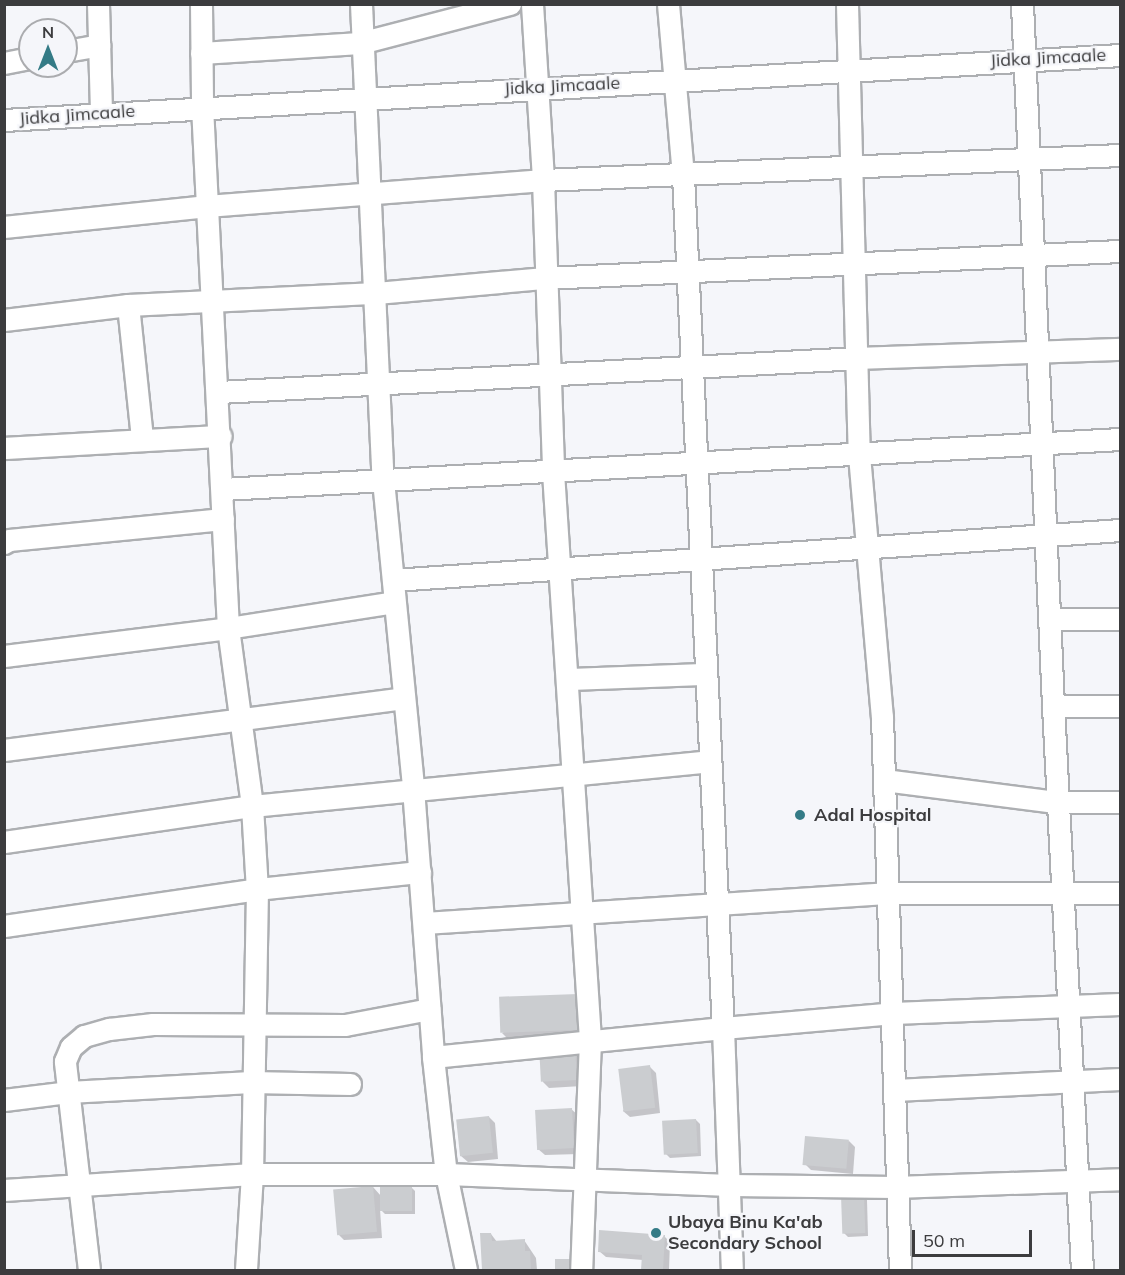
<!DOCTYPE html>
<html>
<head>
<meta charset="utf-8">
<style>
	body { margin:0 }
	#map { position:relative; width:1125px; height:1275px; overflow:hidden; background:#f5f6fa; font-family:Mulish,sans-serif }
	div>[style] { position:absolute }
	.shadow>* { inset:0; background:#0003 }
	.building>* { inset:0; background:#cbcdd0; transform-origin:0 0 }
	.roads { filter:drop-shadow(2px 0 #adafb2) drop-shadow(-2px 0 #adafb2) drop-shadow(0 2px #adafb2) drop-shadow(0 -2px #adafb2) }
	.minor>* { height:21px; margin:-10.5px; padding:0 10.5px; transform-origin:10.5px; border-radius:10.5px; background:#fff }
	.dots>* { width:16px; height:16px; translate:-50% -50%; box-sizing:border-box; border:3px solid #f5f6fa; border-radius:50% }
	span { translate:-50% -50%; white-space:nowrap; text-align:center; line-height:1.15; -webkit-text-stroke:4.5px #f5f6fa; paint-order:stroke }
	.street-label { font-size:18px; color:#3c3c3e }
	.poi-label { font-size:18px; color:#3c3c3e; font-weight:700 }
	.left { translate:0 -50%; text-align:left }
	.frame { position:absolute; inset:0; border:6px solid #3c3c3e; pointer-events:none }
	.north { position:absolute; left:18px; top:18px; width:60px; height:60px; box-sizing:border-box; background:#f5f6fa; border:2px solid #abacaf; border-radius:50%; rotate:0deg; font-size:16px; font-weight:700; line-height:24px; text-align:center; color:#3c3c3e }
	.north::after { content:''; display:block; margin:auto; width:21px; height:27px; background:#347b86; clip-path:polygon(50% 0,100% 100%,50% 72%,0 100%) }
	.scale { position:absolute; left:912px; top:1230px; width:120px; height:27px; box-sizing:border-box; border:3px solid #3c3c3e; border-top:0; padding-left:8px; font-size:18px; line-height:21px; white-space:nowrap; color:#3c3c3e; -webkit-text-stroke:4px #f5f6fa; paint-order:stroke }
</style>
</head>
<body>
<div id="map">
	<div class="shadow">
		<div style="clip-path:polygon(577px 996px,585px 1035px,509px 1040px,502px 1033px)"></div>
		<div style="clip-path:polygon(541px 1048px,580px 1052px,582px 1086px,549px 1088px,543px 1082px)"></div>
		<div style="clip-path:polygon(650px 1067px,656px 1073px,660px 1113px,630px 1117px,623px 1111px)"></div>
		<div style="clip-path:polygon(571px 1109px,578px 1115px,579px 1154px,545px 1155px,538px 1149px)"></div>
		<div style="clip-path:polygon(489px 1117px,495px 1123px,498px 1159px,468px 1162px,461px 1156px)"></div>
		<div style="clip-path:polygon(696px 1120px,700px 1124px,701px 1156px,670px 1158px,666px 1154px)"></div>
		<div style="clip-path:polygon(849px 1141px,855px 1147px,853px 1174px,811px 1170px,805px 1164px)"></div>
		<div style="clip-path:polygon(373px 1187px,381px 1196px,411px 1187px,415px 1191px,415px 1214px,385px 1214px,380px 1209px,382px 1238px,344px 1240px,338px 1234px)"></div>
		<div style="clip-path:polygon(863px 1196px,867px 1200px,868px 1236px,848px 1237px,844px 1233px)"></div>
		<div style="clip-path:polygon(491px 1234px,497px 1242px,524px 1240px,536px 1258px,537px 1270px,483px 1270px,481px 1235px)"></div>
		<div style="clip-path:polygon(664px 1236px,670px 1242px,669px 1270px,642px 1270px,643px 1260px,606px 1257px,599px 1251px)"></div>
	</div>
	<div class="building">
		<div style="left:578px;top:994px;width:36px;height:79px;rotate:88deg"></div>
		<div style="left:575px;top:1044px;width:36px;height:36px;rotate:87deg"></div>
		<div style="left:650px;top:1065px;width:43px;height:32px;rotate:83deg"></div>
		<div style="left:572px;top:1108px;width:40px;height:37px;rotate:87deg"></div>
		<div style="left:489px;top:1116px;width:37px;height:33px;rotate:84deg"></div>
		<div style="left:696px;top:1119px;width:34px;height:34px;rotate:87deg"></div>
		<div style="left:805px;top:1136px;width:44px;height:29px;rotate:5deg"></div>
		<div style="left:373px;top:1186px;width:46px;height:40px;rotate:85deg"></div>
		<div style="left:380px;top:1186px;width:32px;height:25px"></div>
		<div style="left:864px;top:1195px;width:38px;height:23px;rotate:88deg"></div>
		<div style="clip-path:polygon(599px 1230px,665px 1235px,663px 1270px,641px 1270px,642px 1255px,598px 1252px)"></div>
		<div style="clip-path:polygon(480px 1233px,491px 1233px,492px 1241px,525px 1239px,525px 1251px,530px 1251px,531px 1270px,482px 1270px)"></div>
		<div style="left:573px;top:1259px;width:11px;height:18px;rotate:90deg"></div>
	</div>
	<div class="roads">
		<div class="minor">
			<div style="left:98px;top:4px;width:110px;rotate:88.4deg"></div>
			<div style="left:201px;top:4px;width:102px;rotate:89.4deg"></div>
			<div style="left:202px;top:106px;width:523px;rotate:87.15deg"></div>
			<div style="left:228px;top:628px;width:180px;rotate:82.3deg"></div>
			<div style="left:252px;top:806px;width:83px;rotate:86.6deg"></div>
			<div style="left:257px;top:889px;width:285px;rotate:91deg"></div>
			<div style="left:252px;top:1174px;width:96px;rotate:93.6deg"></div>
			<div style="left:361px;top:4px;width:477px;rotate:87.4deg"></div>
			<div style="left:383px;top:480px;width:309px;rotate:84.4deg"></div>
			<div style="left:413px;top:788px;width:270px;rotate:85.7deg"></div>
			<div style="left:433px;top:1057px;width:118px;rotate:83.7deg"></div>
			<div style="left:446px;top:1174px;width:98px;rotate:78.2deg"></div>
			<div style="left:532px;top:4px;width:176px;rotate:86.4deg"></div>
			<div style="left:543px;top:180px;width:292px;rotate:88deg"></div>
			<div style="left:553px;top:472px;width:569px;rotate:86.27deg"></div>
			<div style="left:590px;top:1040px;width:230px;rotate:92.2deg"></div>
			<div style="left:668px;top:4px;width:172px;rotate:85deg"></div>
			<div style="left:683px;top:175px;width:854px;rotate:87.32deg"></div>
			<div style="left:723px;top:1028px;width:171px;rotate:-5deg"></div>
			<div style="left:893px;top:1013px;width:227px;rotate:-2.3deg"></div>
			<div style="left:847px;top:4px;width:451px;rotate:88.5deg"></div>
			<div style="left:859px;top:455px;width:263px;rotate:85deg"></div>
			<div style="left:882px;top:717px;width:553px;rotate:88.14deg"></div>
			<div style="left:1022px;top:4px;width:703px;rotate:87.47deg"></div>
			<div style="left:1053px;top:706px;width:67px"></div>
			<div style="left:66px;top:51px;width:34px;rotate:-10deg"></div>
			<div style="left:201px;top:53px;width:159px;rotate:-3.6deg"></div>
			<div style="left:360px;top:43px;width:155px;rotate:-14.6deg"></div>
			<div style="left:4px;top:63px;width:26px;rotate:-11deg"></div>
			<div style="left:4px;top:120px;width:1118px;rotate:-3.33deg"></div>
			<div style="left:4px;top:227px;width:204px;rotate:-5.9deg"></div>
			<div style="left:207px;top:206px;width:337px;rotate:-4.4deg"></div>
			<div style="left:543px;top:180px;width:578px;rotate:-2.48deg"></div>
			<div style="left:128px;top:305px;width:135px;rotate:84deg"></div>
			<div style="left:4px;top:320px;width:125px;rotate:-6.9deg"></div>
			<div style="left:128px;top:305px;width:248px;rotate:-2.8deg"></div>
			<div style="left:376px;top:293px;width:170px;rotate:-5.1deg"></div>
			<div style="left:545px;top:278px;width:576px;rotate:-2.69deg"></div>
			<div style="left:219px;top:392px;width:641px;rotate:-3.04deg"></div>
			<div style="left:859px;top:358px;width:261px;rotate:-2deg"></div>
			<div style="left:4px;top:448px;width:217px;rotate:-3.2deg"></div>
			<div style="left:223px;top:489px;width:898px;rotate:-3.19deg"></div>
			<div style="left:4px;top:543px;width:6px;rotate:-31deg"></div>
			<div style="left:9px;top:540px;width:215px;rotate:-5.6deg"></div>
			<div style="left:393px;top:580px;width:729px;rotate:-3.93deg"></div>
			<div style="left:1051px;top:619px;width:69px"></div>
			<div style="left:4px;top:656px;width:226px;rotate:-7.1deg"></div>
			<div style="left:228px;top:628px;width:168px;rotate:-8.9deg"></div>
			<div style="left:567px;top:679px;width:138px;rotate:-2.1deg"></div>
			<div style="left:1053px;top:706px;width:565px;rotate:87.06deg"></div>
			<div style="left:4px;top:750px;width:403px;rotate:-7.4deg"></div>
			<div style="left:884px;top:780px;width:173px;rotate:7.3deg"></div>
			<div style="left:1056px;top:802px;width:64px"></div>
			<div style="left:4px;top:842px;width:251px;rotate:-8.3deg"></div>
			<div style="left:252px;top:806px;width:459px;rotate:-5.6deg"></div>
			<div style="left:424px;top:923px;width:467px;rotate:-3.7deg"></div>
			<div style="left:890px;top:893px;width:230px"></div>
			<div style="left:4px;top:926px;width:256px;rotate:-8.3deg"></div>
			<div style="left:257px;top:889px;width:164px;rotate:-6deg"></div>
			<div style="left:433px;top:1057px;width:291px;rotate:-5.7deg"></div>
			<div style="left:723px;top:1028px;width:242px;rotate:87.9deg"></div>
			<div style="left:895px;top:1090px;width:225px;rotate:-2.8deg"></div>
			<div style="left:4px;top:1100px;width:64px;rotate:-7.1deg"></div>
			<div style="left:68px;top:1092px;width:183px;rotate:-3.1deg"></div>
			<div style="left:251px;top:1082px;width:99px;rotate:1.2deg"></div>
			<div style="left:4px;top:1190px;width:249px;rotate:-3.7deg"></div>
			<div style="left:252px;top:1174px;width:194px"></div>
			<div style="left:446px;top:1174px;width:284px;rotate:2.2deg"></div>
			<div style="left:730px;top:1185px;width:165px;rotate:0.7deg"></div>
			<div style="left:895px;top:1187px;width:225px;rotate:-2deg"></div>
			<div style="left:89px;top:1270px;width:210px;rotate:-96.6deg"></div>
			<div style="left:65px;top:1061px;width:15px;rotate:-67deg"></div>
			<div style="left:71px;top:1047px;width:17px;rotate:-40deg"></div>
			<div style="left:84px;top:1036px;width:26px;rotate:-16deg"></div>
			<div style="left:109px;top:1029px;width:44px;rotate:-6.5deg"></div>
			<div style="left:153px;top:1024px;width:192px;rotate:0.3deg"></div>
			<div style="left:345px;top:1025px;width:86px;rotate:-10.7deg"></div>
		</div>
	</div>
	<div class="dots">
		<div style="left:800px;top:815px;background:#347b86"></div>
		<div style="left:656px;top:1233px;background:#347b86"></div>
	</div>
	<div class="street-label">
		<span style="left:1048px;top:58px;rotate:-3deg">Jidka Jimcaale</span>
		<span style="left:562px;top:86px;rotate:-3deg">Jidka Jimcaale</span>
		<span style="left:77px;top:115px;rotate:-4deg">Jidka Jimcaale</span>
	</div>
	<div class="poi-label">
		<span class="left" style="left:814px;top:815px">Adal Hospital</span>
		<span class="left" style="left:668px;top:1233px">Ubaya Binu Ka'ab<br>Secondary School</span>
	</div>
	<div class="frame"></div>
	<div class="north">N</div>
	<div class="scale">50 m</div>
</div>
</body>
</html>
